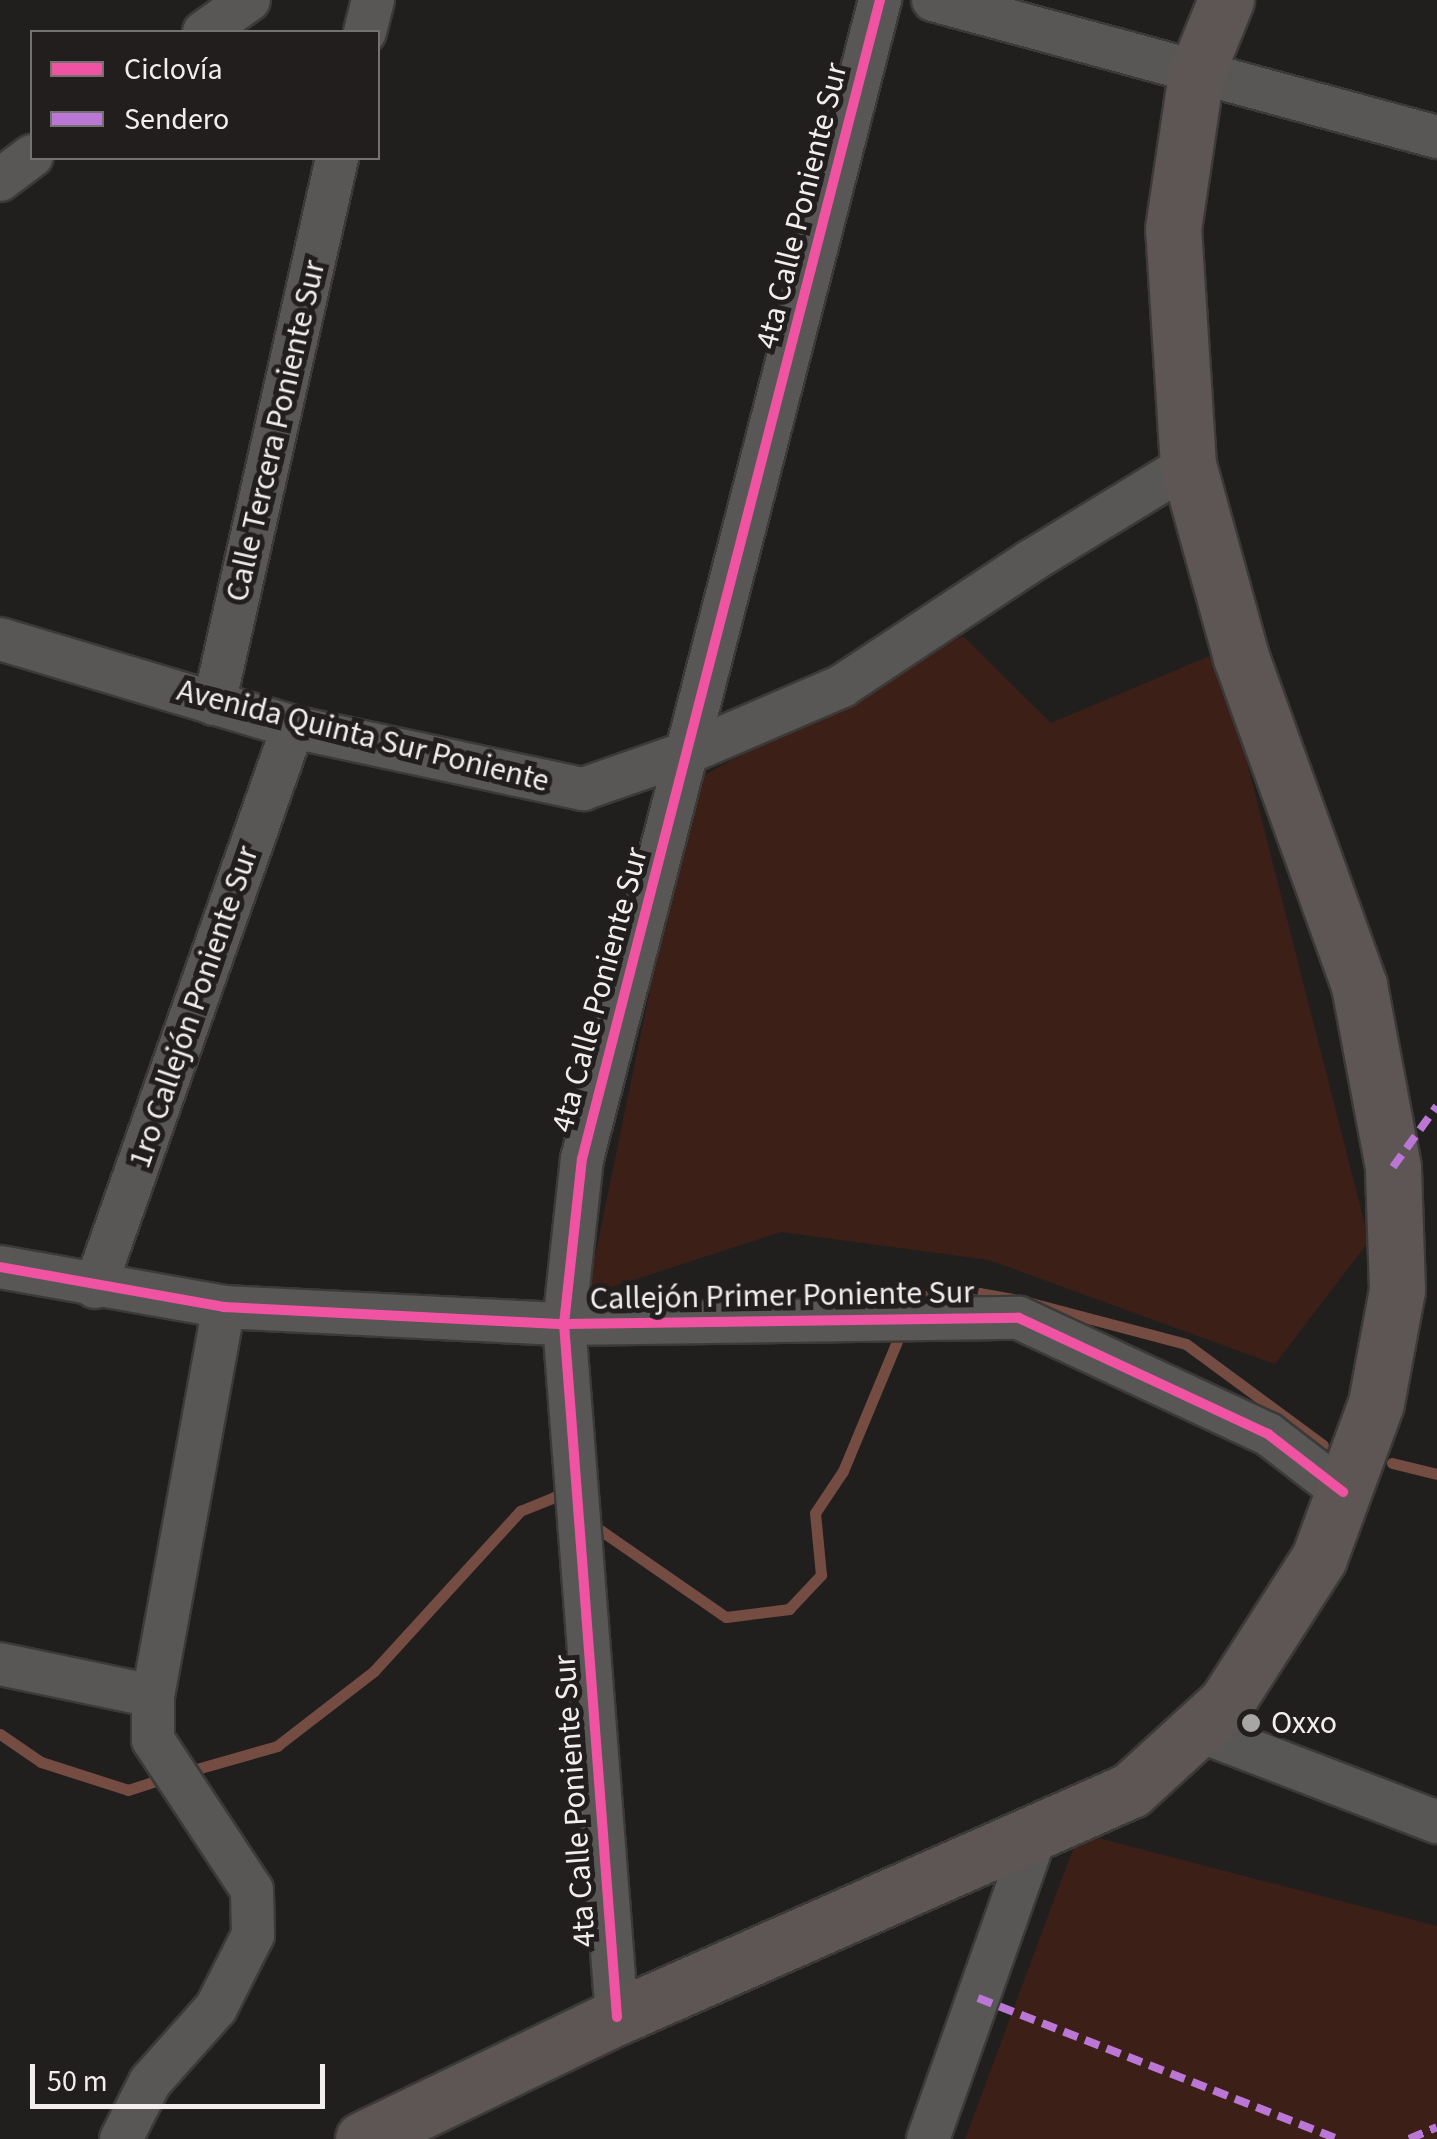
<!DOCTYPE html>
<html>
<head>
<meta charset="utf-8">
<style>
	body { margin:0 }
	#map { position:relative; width:1437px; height:2139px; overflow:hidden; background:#211f1e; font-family:"Source Sans 3",sans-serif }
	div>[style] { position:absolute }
	.green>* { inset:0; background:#3c1f17 }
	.stream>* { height:11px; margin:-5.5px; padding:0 5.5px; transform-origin:5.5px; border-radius:5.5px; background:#754c42 }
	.roads { filter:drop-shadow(2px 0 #3c3a39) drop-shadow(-2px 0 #3c3a39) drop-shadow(0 2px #3c3a39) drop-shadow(0 -2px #3c3a39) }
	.minor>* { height:42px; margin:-21px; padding:0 21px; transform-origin:21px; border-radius:21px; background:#595756 }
	.primary>* { height:55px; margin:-27.5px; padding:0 27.5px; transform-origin:27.5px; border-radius:27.5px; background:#5d5655 }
	.quiet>* { height:8px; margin-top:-4px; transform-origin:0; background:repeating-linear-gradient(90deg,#ba77d6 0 15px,transparent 0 23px) }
	.cycleway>* { height:10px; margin:-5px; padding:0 5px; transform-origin:5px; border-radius:5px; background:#f153a3 }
	.dots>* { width:28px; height:28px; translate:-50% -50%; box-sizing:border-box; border:5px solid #221e1d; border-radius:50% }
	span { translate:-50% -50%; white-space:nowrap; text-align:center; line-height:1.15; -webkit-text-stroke:10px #221e1d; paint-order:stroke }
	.street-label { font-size:32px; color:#f1eeed }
	.poi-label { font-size:32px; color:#f1eeed }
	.left { translate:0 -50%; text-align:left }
	.legend { position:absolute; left:30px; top:30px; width:350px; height:130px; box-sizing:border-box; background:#221e1d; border:2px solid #757170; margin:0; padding:12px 18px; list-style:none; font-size:30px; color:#f1eeed }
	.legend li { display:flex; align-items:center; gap:20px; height:50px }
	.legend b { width:50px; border:2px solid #757170 }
	.scale { position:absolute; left:30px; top:2064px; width:295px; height:45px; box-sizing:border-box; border:5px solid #f1eeed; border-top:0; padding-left:12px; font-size:30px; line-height:35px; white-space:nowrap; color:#f1eeed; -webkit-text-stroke:8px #221e1d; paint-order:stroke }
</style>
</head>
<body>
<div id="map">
	<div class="green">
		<div style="clip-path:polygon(963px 636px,1051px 723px,1219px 652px,1369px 1241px,1275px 1364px,989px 1260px,781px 1232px,587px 1295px,693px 781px)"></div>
		<div style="clip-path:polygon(1079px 1833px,1437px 1926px,1437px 2139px,965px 2139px)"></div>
	</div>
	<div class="stream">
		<div style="left:1031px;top:1303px;width:160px;rotate:14.8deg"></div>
		<div style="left:1186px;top:1344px;width:170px;rotate:36.4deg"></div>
		<div style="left:913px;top:1308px;width:13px;rotate:-61deg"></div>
		<div style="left:919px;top:1297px;width:20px;rotate:-9deg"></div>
		<div style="left:939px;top:1294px;width:40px;rotate:-1.4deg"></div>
		<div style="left:979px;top:1293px;width:34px;rotate:10deg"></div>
		<div style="left:1392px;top:1463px;width:46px;rotate:13.7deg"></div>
		<div style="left:590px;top:1523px;width:165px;rotate:34.7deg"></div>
		<div style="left:726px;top:1617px;width:64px;rotate:-7.2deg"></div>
		<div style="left:789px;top:1609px;width:47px;rotate:-46.7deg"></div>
		<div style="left:821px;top:1575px;width:62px;rotate:-95.5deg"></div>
		<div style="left:815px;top:1513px;width:50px;rotate:-56.3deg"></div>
		<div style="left:843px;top:1471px;width:154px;rotate:-67.4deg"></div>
		<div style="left:0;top:1734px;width:50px;rotate:34.3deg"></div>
		<div style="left:41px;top:1762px;width:91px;rotate:17.8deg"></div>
		<div style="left:128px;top:1790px;width:42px;rotate:-18deg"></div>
		<div style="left:186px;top:1772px;width:95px;rotate:-15.9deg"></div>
		<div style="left:277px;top:1746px;width:123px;rotate:-37.7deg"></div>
		<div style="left:374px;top:1671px;width:217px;rotate:-47.6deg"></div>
		<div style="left:520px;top:1511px;width:37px;rotate:-22deg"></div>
		<div style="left:554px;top:1497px;width:16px;rotate:35deg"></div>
	</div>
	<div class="roads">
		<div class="minor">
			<div style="left:933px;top:0;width:522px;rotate:15.21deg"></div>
			<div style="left:204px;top:32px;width:55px;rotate:-35.4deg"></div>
			<div style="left:365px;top:32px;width:33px;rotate:-76deg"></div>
			<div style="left:0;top:180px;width:40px;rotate:-37deg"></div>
			<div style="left:0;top:639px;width:306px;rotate:16.7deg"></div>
			<div style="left:293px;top:727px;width:297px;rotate:12.1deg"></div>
			<div style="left:583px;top:789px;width:112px;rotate:-19.2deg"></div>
			<div style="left:689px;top:752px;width:167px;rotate:-23.3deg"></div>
			<div style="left:842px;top:686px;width:227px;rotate:-33.5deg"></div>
			<div style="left:1031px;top:561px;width:184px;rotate:-31.4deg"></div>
			<div style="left:214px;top:704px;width:560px;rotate:-77.3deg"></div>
			<div style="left:0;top:1267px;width:228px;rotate:10.1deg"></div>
			<div style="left:224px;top:1307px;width:340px;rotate:2.9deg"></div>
			<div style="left:564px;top:1324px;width:455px;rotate:-0.8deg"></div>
			<div style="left:1019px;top:1318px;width:275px;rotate:25deg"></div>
			<div style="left:1268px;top:1434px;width:95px;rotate:37.7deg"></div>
			<div style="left:95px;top:1287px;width:594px;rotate:-70.53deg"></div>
			<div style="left:0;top:1664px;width:156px;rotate:11.8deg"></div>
			<div style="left:1197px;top:1730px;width:257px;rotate:21deg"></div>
			<div style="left:617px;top:2017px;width:695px;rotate:-94.37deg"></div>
			<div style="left:564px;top:1324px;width:166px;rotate:-83.8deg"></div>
			<div style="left:582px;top:1159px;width:1197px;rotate:-75.58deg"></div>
			<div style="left:121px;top:2139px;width:64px;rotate:-63deg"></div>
			<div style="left:150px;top:2082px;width:99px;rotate:-48.3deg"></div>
			<div style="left:216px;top:2008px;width:82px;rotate:-63.1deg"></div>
			<div style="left:253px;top:1935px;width:45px;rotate:-91.3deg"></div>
			<div style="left:252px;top:1890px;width:180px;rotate:-123.4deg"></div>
			<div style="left:153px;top:1740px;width:44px;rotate:-90deg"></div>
			<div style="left:153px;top:1696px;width:395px;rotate:-79.7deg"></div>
			<div style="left:928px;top:2139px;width:327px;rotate:-70.5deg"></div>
		</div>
		<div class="primary">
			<div style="left:363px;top:2139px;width:282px;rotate:-25.7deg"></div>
			<div style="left:617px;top:2017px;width:562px;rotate:-23.83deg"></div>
			<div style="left:1131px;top:1790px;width:129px;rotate:-42.5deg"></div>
			<div style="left:1226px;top:1703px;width:172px;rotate:-57.3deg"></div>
			<div style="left:1319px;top:1558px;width:165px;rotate:-69.8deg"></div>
			<div style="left:1376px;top:1403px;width:115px;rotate:-79.5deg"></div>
			<div style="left:1397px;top:1290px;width:123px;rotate:-91.9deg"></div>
			<div style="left:1393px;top:1167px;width:185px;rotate:-100.6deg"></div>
			<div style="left:1359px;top:985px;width:349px;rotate:-109.8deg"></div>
			<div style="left:1241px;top:657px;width:199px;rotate:-105.4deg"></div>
			<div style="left:1188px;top:465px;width:236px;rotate:-93.6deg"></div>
			<div style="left:1173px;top:229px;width:157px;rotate:-81.6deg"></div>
			<div style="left:1196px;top:74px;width:80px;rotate:-67.9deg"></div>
		</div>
	</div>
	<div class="quiet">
		<div style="left:1393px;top:1167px;width:75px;rotate:-54.2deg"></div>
		<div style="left:978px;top:1998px;width:387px;rotate:21.4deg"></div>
		<div style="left:1409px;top:2139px;width:30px;rotate:-23deg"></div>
	</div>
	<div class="cycleway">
		<div style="left:0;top:1267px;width:228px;rotate:10.1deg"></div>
		<div style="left:224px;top:1307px;width:340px;rotate:2.9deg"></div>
		<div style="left:564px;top:1324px;width:455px;rotate:-0.8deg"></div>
		<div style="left:1019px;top:1318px;width:275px;rotate:25deg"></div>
		<div style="left:1268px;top:1434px;width:95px;rotate:37.7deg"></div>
		<div style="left:617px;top:2017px;width:695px;rotate:-94.37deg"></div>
		<div style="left:564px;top:1324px;width:166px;rotate:-83.8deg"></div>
		<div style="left:582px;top:1159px;width:1197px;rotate:-75.58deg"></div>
	</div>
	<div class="dots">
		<div style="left:1251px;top:1723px;background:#a8a6a5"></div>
	</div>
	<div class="street-label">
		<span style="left:802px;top:206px;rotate:-76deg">4ta Calle Poniente Sur</span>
		<span style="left:276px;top:431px;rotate:-77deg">Calle Tercera Poniente Sur</span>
		<span style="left:363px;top:736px;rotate:14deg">Avenida Quinta Sur Poniente</span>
		<span style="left:600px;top:990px;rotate:-75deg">4ta Calle Poniente Sur</span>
		<span style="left:194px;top:1007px;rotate:-71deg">1ro Callejón Poniente Sur</span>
		<span style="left:782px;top:1296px;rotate:-1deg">Callejón Primer Poniente Sur</span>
		<span style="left:575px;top:1801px;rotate:-94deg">4ta Calle Poniente Sur</span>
	</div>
	<div class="poi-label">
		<span class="left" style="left:1271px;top:1723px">Oxxo</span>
	</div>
	<ul class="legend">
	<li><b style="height:12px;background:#f153a3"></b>Ciclovía</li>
	<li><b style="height:12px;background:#ba77d6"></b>Sendero</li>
	</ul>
	<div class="scale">50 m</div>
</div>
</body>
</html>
